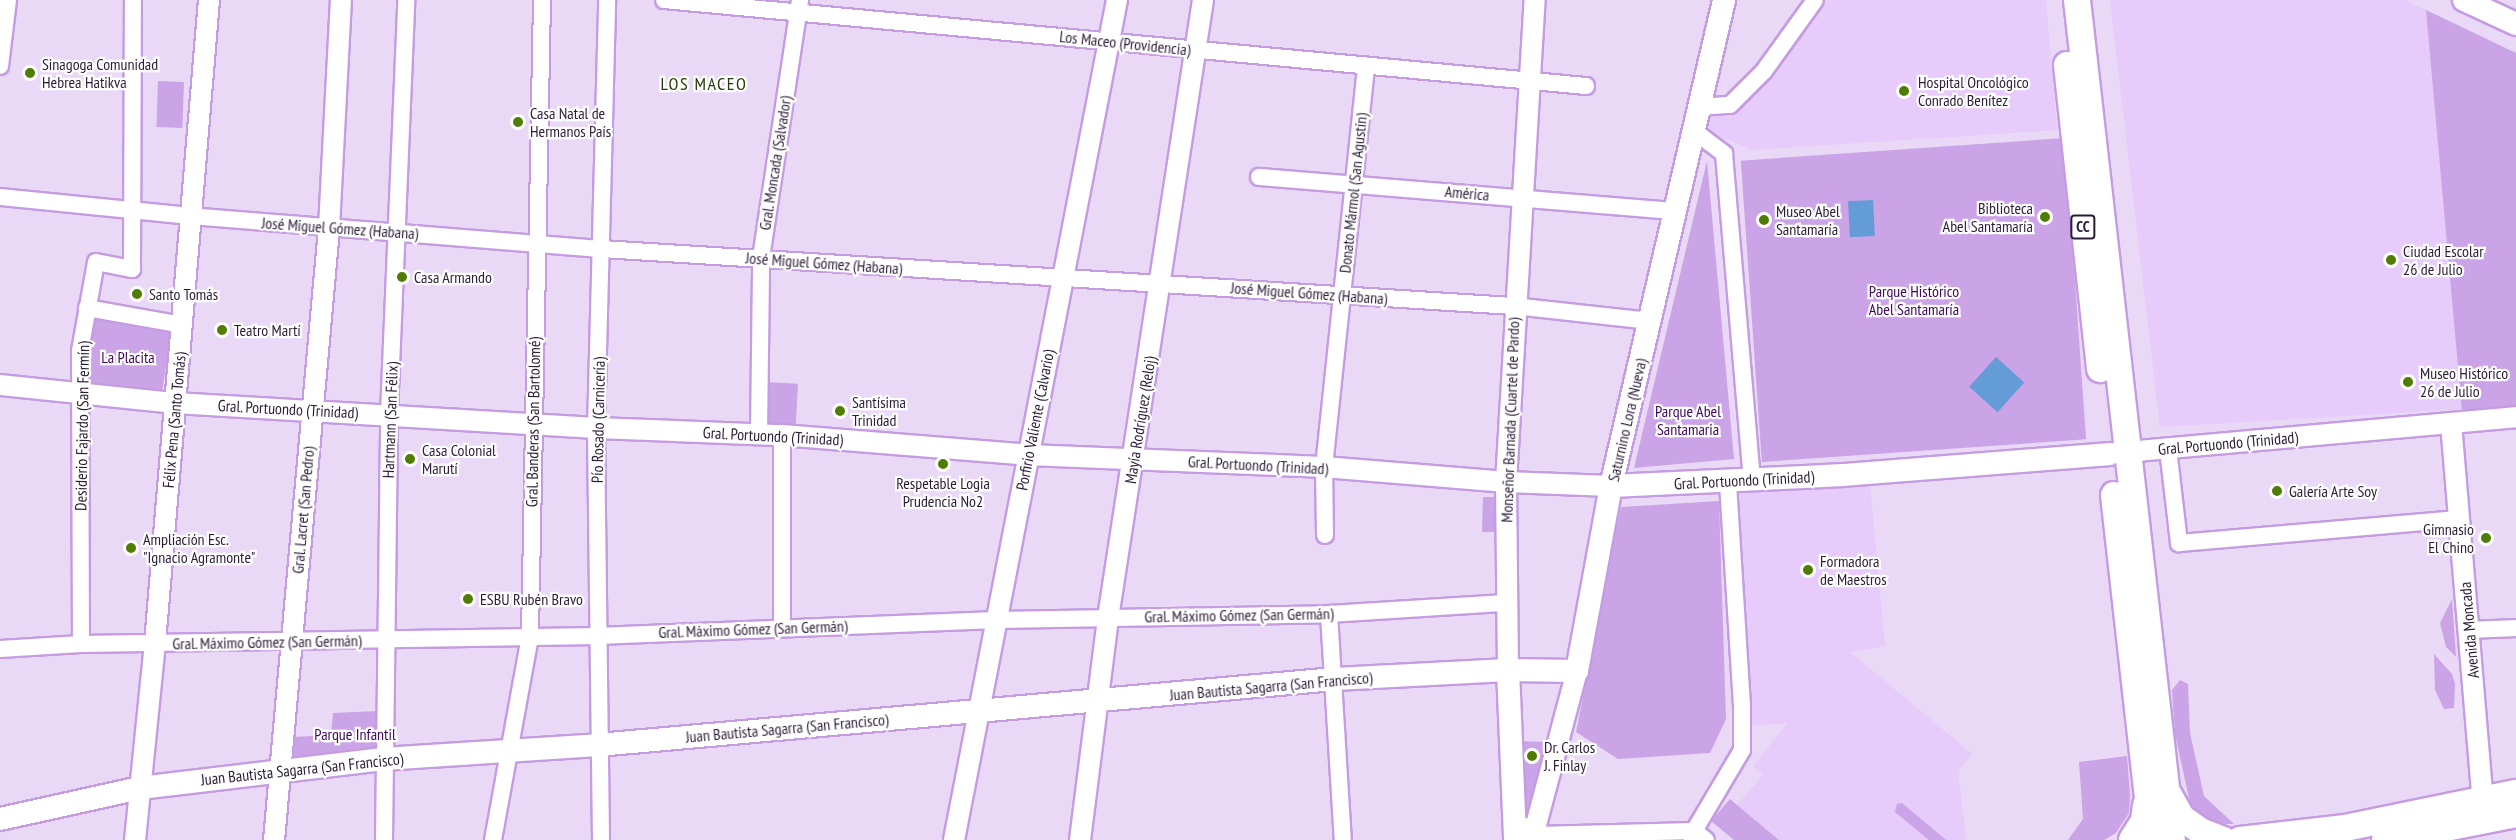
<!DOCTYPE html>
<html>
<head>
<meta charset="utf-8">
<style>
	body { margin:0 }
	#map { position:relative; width:2516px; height:840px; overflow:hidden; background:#e9d9f6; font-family:"PT Sans Narrow",sans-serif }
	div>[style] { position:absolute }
	.built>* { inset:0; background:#e6cbfb }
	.green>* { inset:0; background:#cba3e7; transform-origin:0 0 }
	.water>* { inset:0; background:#639cd7; transform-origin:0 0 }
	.roads { filter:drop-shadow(2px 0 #c59ce2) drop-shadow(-2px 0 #c59ce2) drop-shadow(0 2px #c59ce2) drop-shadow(0 -2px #c59ce2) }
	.minor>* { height:16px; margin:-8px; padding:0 8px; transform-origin:8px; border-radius:8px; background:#fff }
	.tertiary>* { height:20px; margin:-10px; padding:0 10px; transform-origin:10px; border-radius:10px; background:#fff }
	.secondary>* { height:22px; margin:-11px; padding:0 11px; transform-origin:11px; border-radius:11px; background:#fff }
	.primary>* { height:26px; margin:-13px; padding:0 13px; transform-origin:13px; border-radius:13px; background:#fff }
	.dots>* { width:16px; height:16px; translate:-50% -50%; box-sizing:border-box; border:3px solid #fff; border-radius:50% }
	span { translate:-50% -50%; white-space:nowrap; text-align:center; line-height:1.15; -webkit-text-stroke:4.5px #fff; paint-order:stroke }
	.shield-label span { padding:2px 4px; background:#fff; border:2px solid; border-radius:4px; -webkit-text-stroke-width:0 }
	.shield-label { font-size:15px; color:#2b1b36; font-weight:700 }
	.street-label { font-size:16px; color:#2b1b36 }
	.poi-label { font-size:16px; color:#2b1b36 }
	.left { translate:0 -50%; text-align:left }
	.right { translate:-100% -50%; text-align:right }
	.park-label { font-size:16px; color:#40065b }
	.neighbourhood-label { font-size:18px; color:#263c08; letter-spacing:1.5px }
</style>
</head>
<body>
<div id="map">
	<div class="built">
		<div style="clip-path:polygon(1822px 0,2046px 0,2057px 130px,1753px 150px,1721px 137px,1704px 126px,1707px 114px,1737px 111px,1774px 72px)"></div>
		<div style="clip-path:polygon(2110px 0,2405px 0,2516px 53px,2516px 406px,2160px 427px)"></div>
		<div style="clip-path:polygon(1870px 484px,1885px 646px,1850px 652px,1972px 754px,1958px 771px,1966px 840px,1779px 840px,1737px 805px,1763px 775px,1753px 766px,1788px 723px,1747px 726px,1733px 494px)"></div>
	</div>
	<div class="green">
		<div style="clip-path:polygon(2426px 10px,2516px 53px,2516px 406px,2462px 411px)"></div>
		<div style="left:158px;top:81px;width:26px;height:46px;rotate:2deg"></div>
		<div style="left:2065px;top:138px;width:302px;height:325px;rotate:86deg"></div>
		<div style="clip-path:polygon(1707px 161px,1734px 459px,1634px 468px)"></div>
		<div style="left:92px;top:316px;width:81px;height:72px;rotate:9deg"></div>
		<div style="left:765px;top:382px;width:33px;height:47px;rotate:3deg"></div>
		<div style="clip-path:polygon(1483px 497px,1494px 497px,1498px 501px,1498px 532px,1482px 532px)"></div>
		<div style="clip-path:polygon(1719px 501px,1726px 719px,1710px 753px,1618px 759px,1576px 732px,1621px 507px)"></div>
		<div style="clip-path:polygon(2452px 599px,2456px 657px,2446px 647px,2440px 623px)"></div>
		<div style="clip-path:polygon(2434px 654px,2452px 674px,2455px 684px,2454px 708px,2444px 709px,2435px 690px)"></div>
		<div style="clip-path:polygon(2180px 680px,2188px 684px,2190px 733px,2204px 796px,2234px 824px,2224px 824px,2204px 817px,2190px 803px,2175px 734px,2172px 690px)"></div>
		<div style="clip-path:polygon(378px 711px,377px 755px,292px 761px,293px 737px,331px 735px,333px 713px)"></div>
		<div style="clip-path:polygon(1515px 741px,1551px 742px,1533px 812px,1528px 814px,1522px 814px)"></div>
		<div style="clip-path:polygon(2127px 756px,2130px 796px,2129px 813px,2116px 833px,2104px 840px,2068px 840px,2083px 819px,2079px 762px)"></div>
		<div style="clip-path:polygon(1730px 799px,1737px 805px,1779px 840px,1734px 840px,1711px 821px)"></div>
		<div style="clip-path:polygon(1902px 803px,1946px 840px,1929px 840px,1895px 812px,1897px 804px)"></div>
	</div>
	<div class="water">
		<div style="left:1873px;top:200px;width:36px;height:25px;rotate:87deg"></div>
		<div style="left:1996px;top:357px;width:38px;height:40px;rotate:42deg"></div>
	</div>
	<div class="roads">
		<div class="minor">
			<div style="left:664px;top:0;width:926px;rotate:5.33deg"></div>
			<div style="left:0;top:66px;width:66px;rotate:-83.1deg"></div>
			<div style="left:1699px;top:107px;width:31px;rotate:-4deg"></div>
			<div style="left:1730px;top:105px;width:48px;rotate:-45deg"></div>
			<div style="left:1764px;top:71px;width:87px;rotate:-54.3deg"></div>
			<div style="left:1694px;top:131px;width:38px;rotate:37deg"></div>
			<div style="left:1724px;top:154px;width:328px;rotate:85.1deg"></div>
			<div style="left:1259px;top:177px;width:417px;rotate:4.7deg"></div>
			<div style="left:0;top:197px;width:191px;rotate:5.7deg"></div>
			<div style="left:190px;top:216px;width:413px;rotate:4.6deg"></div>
			<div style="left:602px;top:249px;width:914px;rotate:3.58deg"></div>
			<div style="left:1514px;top:306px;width:136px;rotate:6.3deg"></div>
			<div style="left:87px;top:308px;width:97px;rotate:10.1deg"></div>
			<div style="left:759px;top:434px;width:176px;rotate:-89.3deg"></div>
			<div style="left:761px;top:258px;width:261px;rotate:-81.4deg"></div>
			<div style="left:782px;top:435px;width:192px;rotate:90deg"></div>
			<div style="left:2168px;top:449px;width:95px;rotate:83.3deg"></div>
			<div style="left:2179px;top:543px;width:281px;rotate:-4.9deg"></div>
			<div style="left:1325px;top:535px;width:68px;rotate:-90.8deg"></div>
			<div style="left:1324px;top:467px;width:402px;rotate:-84deg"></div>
			<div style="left:1329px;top:614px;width:226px;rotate:86.5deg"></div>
			<div style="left:2469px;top:630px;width:47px;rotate:-2.4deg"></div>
			<div style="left:81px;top:644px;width:293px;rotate:-90.2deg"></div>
			<div style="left:80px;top:351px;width:90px;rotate:-79.8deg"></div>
			<div style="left:96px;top:262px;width:37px;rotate:11deg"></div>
			<div style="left:132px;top:269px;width:269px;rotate:-89.8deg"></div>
			<div style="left:0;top:649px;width:81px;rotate:-3.5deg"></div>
			<div style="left:81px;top:644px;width:516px;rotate:-0.89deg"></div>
			<div style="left:597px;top:636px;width:399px;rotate:-2.3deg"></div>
			<div style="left:996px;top:620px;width:333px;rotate:-1deg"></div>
			<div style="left:1329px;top:614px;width:177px;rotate:-3.6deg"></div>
			<div style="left:1525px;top:826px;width:13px;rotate:42deg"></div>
			<div style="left:1535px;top:835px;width:159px;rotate:-1.4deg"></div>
			<div style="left:1694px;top:831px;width:15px;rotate:37deg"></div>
			<div style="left:384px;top:840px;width:426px;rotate:-89.3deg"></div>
			<div style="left:389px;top:414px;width:414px;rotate:-87.6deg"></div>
			<div style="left:493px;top:840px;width:207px;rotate:-79.7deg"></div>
			<div style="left:530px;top:636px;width:636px;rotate:-88.92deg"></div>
			<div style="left:601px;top:840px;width:412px;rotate:-90.7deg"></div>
			<div style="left:596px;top:428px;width:428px;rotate:-88.5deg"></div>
			<div style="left:1692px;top:840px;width:9px;rotate:-77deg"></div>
			<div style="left:1694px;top:831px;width:94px;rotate:-59.3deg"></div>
			<div style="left:1742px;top:750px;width:44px;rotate:-90deg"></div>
			<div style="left:1742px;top:706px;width:225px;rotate:-93.6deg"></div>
		</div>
		<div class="tertiary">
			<div style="left:0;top:385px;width:176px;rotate:5.9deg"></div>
			<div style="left:175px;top:403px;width:422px;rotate:3.4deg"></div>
			<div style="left:596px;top:428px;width:186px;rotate:2.2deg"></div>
			<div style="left:782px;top:435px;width:247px;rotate:4.6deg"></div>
			<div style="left:1028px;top:455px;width:296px;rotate:2.3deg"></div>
			<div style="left:1324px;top:467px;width:183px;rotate:4.7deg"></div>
			<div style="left:1506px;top:482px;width:105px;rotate:2.2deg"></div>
			<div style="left:2451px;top:423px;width:379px;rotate:85.2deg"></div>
			<div style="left:2115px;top:453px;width:403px;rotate:-5.1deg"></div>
			<div style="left:1508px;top:670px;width:188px;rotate:-90.6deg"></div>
			<div style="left:1506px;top:482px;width:483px;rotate:-86.6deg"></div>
			<div style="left:135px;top:840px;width:198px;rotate:-84.2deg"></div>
			<div style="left:155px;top:643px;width:645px;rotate:-85.2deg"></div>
			<div style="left:274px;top:840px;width:614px;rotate:-84.86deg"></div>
			<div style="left:329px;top:228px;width:228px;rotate:-87deg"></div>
			<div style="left:954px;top:840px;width:856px;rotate:-79.02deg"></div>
			<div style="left:1080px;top:840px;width:224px;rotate:-82.8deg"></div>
			<div style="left:1108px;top:618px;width:625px;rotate:-81.26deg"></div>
			<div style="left:1532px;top:840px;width:175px;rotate:-75.1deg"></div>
		</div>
		<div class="secondary">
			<div style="left:2464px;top:0;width:57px;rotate:24.8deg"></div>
			<div style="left:1611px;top:486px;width:232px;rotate:-2.7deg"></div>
			<div style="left:1843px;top:475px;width:267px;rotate:-4.5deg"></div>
			<div style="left:1508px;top:670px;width:170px;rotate:87.6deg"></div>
			<div style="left:0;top:819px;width:143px;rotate:-12.5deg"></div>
			<div style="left:140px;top:788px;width:245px;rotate:-6.8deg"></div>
			<div style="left:383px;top:759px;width:215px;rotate:-3.7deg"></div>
			<div style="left:598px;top:745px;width:740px;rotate:-5.12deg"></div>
			<div style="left:1335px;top:679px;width:173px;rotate:-3deg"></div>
			<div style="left:1508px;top:670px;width:69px;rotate:0.8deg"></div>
			<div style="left:1577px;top:671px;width:188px;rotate:-79.6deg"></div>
			<div style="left:1611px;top:486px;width:499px;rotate:-76.9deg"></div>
		</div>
		<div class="primary">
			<div style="left:2077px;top:0;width:845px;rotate:83.55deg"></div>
			<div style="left:2067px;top:65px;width:306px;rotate:83.8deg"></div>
			<div style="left:2114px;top:495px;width:347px;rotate:83.6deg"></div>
			<div style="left:2169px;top:795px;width:25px;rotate:61deg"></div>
			<div style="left:2181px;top:817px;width:24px;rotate:36deg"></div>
			<div style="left:2200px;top:831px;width:26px;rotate:21deg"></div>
			<div style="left:2132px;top:840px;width:22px;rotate:-58deg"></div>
			<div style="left:2144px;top:821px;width:16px;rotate:-83deg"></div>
			<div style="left:2240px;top:840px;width:106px;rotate:-6.5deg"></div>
			<div style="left:2345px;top:828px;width:175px;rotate:-11.6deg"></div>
			<div style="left:2385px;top:840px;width:134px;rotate:-11.2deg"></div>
		</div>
	</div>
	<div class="dots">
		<div style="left:30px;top:73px;background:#4f7c02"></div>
		<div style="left:1904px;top:91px;background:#4f7c02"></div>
		<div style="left:518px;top:122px;background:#4f7c02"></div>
		<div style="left:2045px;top:217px;background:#4f7c02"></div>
		<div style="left:1764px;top:220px;background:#4f7c02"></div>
		<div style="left:2391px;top:260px;background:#4f7c02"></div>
		<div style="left:402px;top:277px;background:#4f7c02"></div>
		<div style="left:137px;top:294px;background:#4f7c02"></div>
		<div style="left:222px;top:330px;background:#4f7c02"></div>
		<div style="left:2408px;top:382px;background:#4f7c02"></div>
		<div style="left:840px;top:411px;background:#4f7c02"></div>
		<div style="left:410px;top:459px;background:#4f7c02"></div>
		<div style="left:943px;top:464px;background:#4f7c02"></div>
		<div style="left:2277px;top:491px;background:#4f7c02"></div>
		<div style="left:2486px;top:538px;background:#4f7c02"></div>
		<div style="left:131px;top:548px;background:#4f7c02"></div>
		<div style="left:1808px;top:570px;background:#4f7c02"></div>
		<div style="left:468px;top:599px;background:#4f7c02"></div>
		<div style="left:1532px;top:756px;background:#4f7c02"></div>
	</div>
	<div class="shield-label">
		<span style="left:2083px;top:227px">CC</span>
	</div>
	<div class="street-label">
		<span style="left:1125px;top:43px;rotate:6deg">Los Maceo (Providencia)</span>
		<span style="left:775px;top:163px;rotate:-81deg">Gral. Moncada (Salvador)</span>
		<span style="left:1353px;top:193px;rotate:-84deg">Donato Mármol (San Agustín)</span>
		<span style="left:1467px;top:193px;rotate:5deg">América</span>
		<span style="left:340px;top:228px;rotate:4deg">José Miguel Gómez (Habana)</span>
		<span style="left:824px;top:263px;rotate:4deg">José Miguel Gómez (Habana)</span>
		<span style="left:1309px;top:293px;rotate:4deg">José Miguel Gómez (Habana)</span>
		<span style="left:288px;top:409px;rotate:3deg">Gral. Portuondo (Trinidad)</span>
		<span style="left:174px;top:420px;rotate:-85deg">Félix Pena (Santo Tomás)</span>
		<span style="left:390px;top:420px;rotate:-88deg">Hartmann (San Félix)</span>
		<span style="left:598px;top:420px;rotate:-89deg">Pío Rosado (Carnicería)</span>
		<span style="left:1035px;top:420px;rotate:-79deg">Porfirio Valiente (Calvario)</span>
		<span style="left:1140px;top:420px;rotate:-81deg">Mayía Rodríguez (Reloj)</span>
		<span style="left:1510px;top:420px;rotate:-88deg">Monseñor Barnada (Cuartel de Pardo)</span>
		<span style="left:1627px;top:420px;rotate:-77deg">Saturnino Lora (Nueva)</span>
		<span style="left:533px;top:422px;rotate:-89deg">Gral. Banderas (San Bartolomé)</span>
		<span style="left:82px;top:426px;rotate:-89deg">Desiderio Fajardo (San Fermín)</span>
		<span style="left:773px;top:436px;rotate:3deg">Gral. Portuondo (Trinidad)</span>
		<span style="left:2228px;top:443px;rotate:-5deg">Gral. Portuondo (Trinidad)</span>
		<span style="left:1258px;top:465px;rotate:3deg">Gral. Portuondo (Trinidad)</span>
		<span style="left:1744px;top:480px;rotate:-3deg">Gral. Portuondo (Trinidad)</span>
		<span style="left:303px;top:510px;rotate:-85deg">Gral. Lacret (San Pedro)</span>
		<span style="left:1239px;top:615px;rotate:-1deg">Gral. Máximo Gómez (San Germán)</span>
		<span style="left:753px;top:629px;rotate:-2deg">Gral. Máximo Gómez (San Germán)</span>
		<span style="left:2469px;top:630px;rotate:-95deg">Avenida Moncada</span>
		<span style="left:267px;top:642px;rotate:-1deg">Gral. Máximo Gómez (San Germán)</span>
		<span style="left:1271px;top:686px;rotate:-5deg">Juan Bautista Sagarra (San Francisco)</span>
		<span style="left:787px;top:728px;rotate:-5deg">Juan Bautista Sagarra (San Francisco)</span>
		<span style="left:302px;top:769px;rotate:-6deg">Juan Bautista Sagarra (San Francisco)</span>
	</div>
	<div class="poi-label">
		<span class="left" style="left:42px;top:73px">Sinagoga Comunidad<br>Hebrea Hatikva</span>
		<span class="left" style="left:1918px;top:91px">Hospital Oncológico<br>Conrado Benítez</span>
		<span class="left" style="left:530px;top:122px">Casa Natal de<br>Hermanos País</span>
		<span class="right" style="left:2033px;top:217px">Biblioteca<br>Abel Santamaría</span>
		<span class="left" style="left:1776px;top:220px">Museo Abel<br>Santamaría</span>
		<span class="left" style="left:2403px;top:260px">Ciudad Escolar<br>26 de Julio</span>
		<span class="left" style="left:414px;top:277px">Casa Armando</span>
		<span class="left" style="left:149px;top:294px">Santo Tomás</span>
		<span class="left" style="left:234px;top:330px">Teatro Martí</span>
		<span class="left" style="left:2420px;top:382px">Museo Histórico<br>26 de Julio</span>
		<span class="left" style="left:852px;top:411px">Santísima<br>Trinidad</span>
		<span class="left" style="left:422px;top:459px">Casa Colonial<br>Marutí</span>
		<span style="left:943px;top:492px">Respetable Logia<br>Prudencia No2</span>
		<span class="left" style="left:2289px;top:491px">Galería Arte Soy</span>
		<span class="right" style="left:2474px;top:538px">Gimnasio<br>El Chino</span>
		<span class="left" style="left:143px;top:548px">Ampliación Esc.<br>"Ignacio Agramonte"</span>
		<span class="left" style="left:1820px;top:570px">Formadora<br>de Maestros</span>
		<span class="left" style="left:480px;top:599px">ESBU Rubén Bravo</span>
		<span class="left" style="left:1544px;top:756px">Dr. Carlos<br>J. Finlay</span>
	</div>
	<div class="park-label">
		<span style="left:1914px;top:300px">Parque Histórico<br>Abel Santamaría</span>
		<span style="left:128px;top:357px">La Placita</span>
		<span style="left:1688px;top:420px">Parque Abel<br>Santamaria</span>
		<span style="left:355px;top:734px">Parque Infantil</span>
	</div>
	<div class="neighbourhood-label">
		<span style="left:704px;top:84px">LOS MACEO</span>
	</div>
</div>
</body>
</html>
